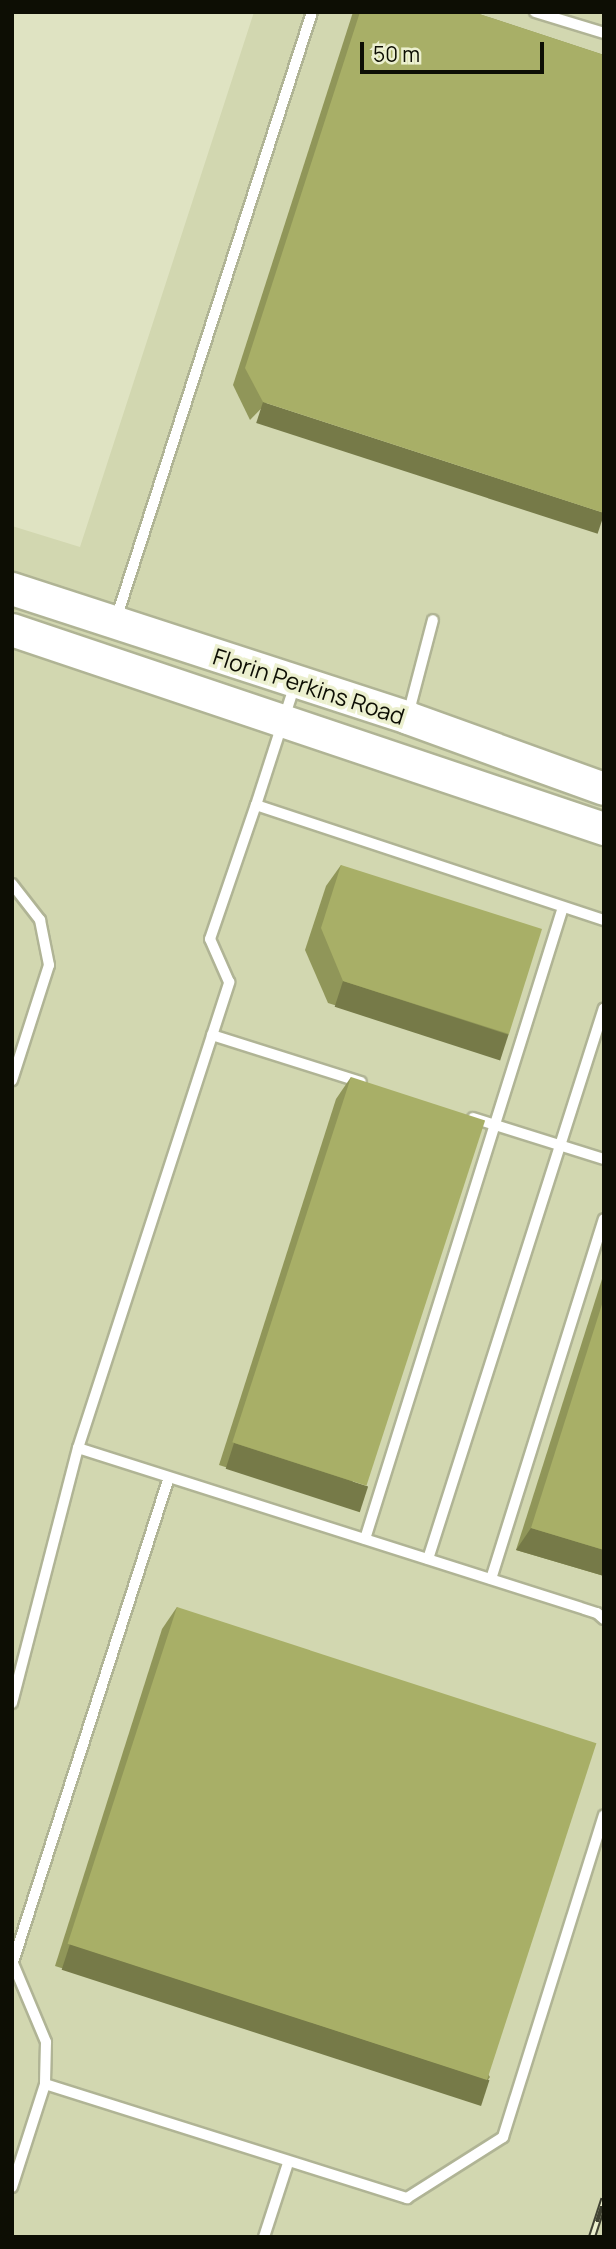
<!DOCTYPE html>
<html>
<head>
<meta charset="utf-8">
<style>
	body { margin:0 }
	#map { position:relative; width:616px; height:2249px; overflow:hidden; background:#dfe3c2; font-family:Manrope,sans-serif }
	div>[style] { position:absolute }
	.built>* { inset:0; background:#d2d7b0 }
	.roads { filter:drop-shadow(2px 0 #b0b495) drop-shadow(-2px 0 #b0b495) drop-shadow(0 2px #b0b495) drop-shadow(0 -2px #b0b495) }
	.lane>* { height:10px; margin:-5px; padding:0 5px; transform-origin:5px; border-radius:5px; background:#fff }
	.secondary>* { height:32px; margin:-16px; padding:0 16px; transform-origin:16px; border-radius:16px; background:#fff }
	.rail>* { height:8px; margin-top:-4px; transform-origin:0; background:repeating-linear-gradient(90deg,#ecf0cf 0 16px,#424434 0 32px); box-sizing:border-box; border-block:2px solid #424434 }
	.wall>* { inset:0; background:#909659 }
	.shaded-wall>* { inset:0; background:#767a48; transform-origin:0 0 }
	.building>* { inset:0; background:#a8af67; transform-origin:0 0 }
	span { translate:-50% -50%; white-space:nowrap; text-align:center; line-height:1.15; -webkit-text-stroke:7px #ecf0cf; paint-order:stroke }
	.street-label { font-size:23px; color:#0d0e04 }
	.frame { position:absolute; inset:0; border:14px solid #0d0e04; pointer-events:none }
	.scale { position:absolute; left:360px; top:42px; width:184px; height:32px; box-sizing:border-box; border:4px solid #0d0e04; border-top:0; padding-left:9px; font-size:21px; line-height:24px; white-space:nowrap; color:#0d0e04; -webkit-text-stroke:5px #ecf0cf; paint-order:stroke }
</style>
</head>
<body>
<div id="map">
	<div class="built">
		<div style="clip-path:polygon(254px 12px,604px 12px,604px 2237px,12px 2237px,12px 526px,80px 547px)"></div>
	</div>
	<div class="roads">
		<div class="lane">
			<div style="left:535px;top:12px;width:72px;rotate:16.9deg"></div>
			<div style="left:116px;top:619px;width:638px;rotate:-72.1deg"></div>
			<div style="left:408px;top:715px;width:98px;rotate:-75.3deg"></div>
			<div style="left:256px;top:805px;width:127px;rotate:-72.1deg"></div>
			<div style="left:12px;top:884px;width:46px;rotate:52.1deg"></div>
			<div style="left:40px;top:920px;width:46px;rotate:78.7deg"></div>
			<div style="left:49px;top:965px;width:121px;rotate:107.8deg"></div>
			<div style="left:212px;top:1035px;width:156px;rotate:17.5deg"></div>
			<div style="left:473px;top:1118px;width:137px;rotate:17.4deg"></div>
			<div style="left:78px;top:1448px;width:545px;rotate:17.64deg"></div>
			<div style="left:597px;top:1613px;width:9px;rotate:41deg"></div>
			<div style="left:365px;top:1539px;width:662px;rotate:-72.6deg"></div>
			<div style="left:428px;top:1559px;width:578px;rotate:-72.29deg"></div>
			<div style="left:491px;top:1579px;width:377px;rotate:-72.6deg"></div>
			<div style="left:12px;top:1703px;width:263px;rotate:-75.5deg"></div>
			<div style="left:78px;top:1448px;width:490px;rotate:-72deg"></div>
			<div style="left:229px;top:982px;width:47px;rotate:-113.8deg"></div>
			<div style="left:210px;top:939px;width:142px;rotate:-71.1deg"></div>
			<div style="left:256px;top:805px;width:367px;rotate:18.3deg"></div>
			<div style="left:12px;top:1961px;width:88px;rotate:67.2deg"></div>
			<div style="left:46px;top:2042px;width:42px;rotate:91.4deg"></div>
			<div style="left:45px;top:2084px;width:380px;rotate:17.5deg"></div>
			<div style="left:407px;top:2198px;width:114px;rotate:-32.4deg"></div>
			<div style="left:503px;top:2137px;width:337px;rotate:-72.6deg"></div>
			<div style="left:13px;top:1962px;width:509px;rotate:-72.17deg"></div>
			<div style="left:12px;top:2187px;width:108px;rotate:-72.2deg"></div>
			<div style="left:264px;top:2237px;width:78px;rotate:-72deg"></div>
		</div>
		<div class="secondary">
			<div style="left:12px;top:589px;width:416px;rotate:18deg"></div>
			<div style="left:408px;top:718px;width:208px;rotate:19.9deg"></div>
			<div style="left:12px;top:630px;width:625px;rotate:18.58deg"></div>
		</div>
	</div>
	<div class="rail">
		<div style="left:592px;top:2237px;width:40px;rotate:-72deg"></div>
	</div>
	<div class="wall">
		<div style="clip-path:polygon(353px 12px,473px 12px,604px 55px,250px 420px,233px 385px)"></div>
		<div style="clip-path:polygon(341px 865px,509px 1034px,494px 1056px,328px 1003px,305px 950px,326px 886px)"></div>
		<div style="clip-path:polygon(351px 1077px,353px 1508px,219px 1465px,336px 1099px)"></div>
		<div style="clip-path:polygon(604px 1276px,604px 1576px,516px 1550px,602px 1279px)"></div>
		<div style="clip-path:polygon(177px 1607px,490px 2077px,475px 2099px,55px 1966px,162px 1629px)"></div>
	</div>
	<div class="shaded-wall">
		<div style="left:263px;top:402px;width:359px;height:22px;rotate:18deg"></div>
		<div style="left:343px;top:981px;width:174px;height:27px;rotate:18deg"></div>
		<div style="left:234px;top:1443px;width:141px;height:27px;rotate:18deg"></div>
		<div style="clip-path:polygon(531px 1528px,604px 1550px,604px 1576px,516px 1550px)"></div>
		<div style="left:70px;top:1944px;width:441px;height:27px;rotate:18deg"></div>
	</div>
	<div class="building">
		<div style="clip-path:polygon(360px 12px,473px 12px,604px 55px,604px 513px,263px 402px,245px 368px)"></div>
		<div style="clip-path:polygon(341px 865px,542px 929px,509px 1034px,343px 981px,321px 928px)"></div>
		<div style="left:351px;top:1077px;width:141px;height:384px;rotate:18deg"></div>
		<div style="clip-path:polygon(604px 1298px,604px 1550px,531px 1528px)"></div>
		<div style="left:177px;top:1607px;width:441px;height:354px;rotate:18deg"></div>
	</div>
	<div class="street-label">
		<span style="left:309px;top:686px;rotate:18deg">Florin Perkins Road</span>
	</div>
	<div class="frame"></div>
	<div class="scale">50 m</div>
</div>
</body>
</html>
